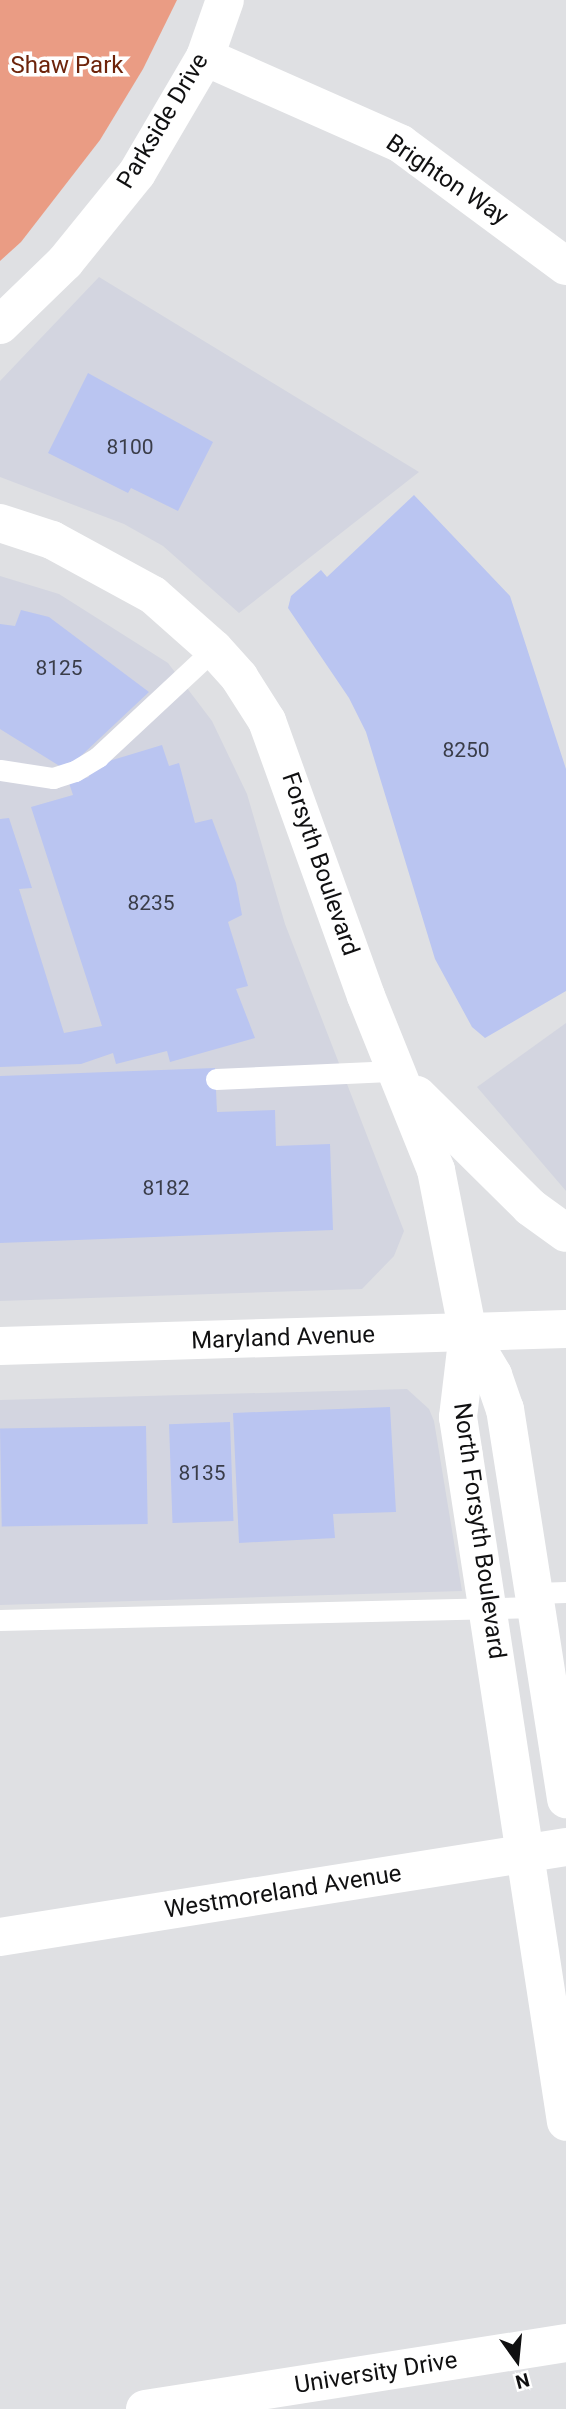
<!DOCTYPE html>
<html>
<head>
<meta charset="utf-8">
<style>
	body { margin:0 }
	#map { position:relative; width:566px; height:2409px; overflow:hidden; background:#dfe0e3; font-family:Roboto,sans-serif }
	div>[style] { position:absolute }
	.built>* { inset:0; background:#d3d5e0 }
	.green>* { inset:0; background:#ea9c84 }
	.building>* { inset:0; background:#bac5f1; transform-origin:0 0 }
	.service>* { height:21px; margin:-10.5px; padding:0 10.5px; transform-origin:10.5px; border-radius:10.5px; background:#fff }
	.minor>* { height:38px; margin:-19px; padding:0 19px; transform-origin:19px; border-radius:19px; background:#fff }
	.tertiary>* { height:38px; margin:-19px; padding:0 19px; transform-origin:19px; border-radius:19px; background:#fff }
	.secondary>* { height:38px; margin:-19px; padding:0 19px; transform-origin:19px; border-radius:19px; background:#fff }
	span { translate:-50% -50%; white-space:nowrap; text-align:center; line-height:1.15; -webkit-text-stroke:7px #fff; paint-order:stroke }
	.number-label { font-size:21px; color:#3a3d49 }
	.number-label span { -webkit-text-stroke-width:0 }
	.park-label { font-size:24px; color:#6d240b }
	.street-label { font-size:24px; color:#101011 }
	.north { position:absolute; left:482px; top:2325px; width:70px; height:70px; -webkit-text-stroke:5px #fff; paint-order:stroke; rotate:165deg; font-size:19px; font-weight:700; line-height:28px; text-align:center; color:#101011 }
	.north::after { content:''; display:block; margin:auto; width:24px; height:32px; background:#101011; clip-path:polygon(50% 0,100% 100%,50% 72%,0 100%) }
</style>
</head>
<body>
<div id="map">
	<div class="built">
		<div style="clip-path:polygon(99px 277px,419px 472px,239px 613px,163px 546px,124px 524px,0 477px,0 381px)"></div>
		<div style="clip-path:polygon(0 576px,59px 594px,168px 663px,212px 721px,247px 794px,285px 924px,404px 1231px,394px 1256px,362px 1289px,0 1301px)"></div>
		<div style="clip-path:polygon(566px 1023px,566px 1191px,477px 1087px)"></div>
		<div style="clip-path:polygon(407px 1389px,429px 1409px,434px 1421px,462px 1591px,0 1605px,0 1400px)"></div>
	</div>
	<div class="green">
		<div style="clip-path:polygon(0 0,177px 0,143px 69px,100px 140px,21px 242px,0 261px)"></div>
	</div>
	<div class="building">
		<div style="clip-path:polygon(88px 373px,213px 442px,178px 511px,131px 488px,128px 493px,48px 453px)"></div>
		<div style="clip-path:polygon(414px 495px,510px 596px,566px 769px,566px 991px,485px 1038px,472px 1027px,435px 959px,366px 732px,349px 698px,288px 608px,291px 596px,321px 570px,327px 577px)"></div>
		<div style="clip-path:polygon(21px 610px,49px 617px,149px 692px,66px 770px,0 729px,0 624px,15px 626px)"></div>
		<div style="clip-path:polygon(162px 745px,169px 766px,179px 763px,195px 823px,212px 819px,236px 883px,242px 915px,228px 922px,248px 986px,236px 989px,255px 1038px,170px 1062px,167px 1051px,116px 1064px,113px 1053px,81px 1064px,0 1067px,0 819px,9px 818px,32px 888px,19px 889px,64px 1033px,102px 1026px,31px 807px,73px 795px,69px 783px,89px 777px,86px 768px)"></div>
		<div style="clip-path:polygon(215px 1068px,217px 1112px,275px 1110px,276px 1146px,330px 1144px,333px 1230px,0 1243px,0 1076px)"></div>
		<div style="clip-path:polygon(390px 1407px,396px 1512px,333px 1514px,335px 1538px,239px 1543px,233px 1413px)"></div>
		<div style="left:230px;top:1422px;width:99px;height:61px;rotate:88deg"></div>
		<div style="left:146px;top:1426px;width:98px;height:146px;rotate:89deg"></div>
	</div>
	<div class="service">
		<div style="left:0;top:770px;width:54px;rotate:8.6deg"></div>
		<div style="left:53px;top:778px;width:23px;rotate:-18deg"></div>
		<div style="left:75px;top:771px;width:27px;rotate:-31deg"></div>
		<div style="left:98px;top:757px;width:158px;rotate:-43deg"></div>
		<div style="left:216px;top:1079px;width:179px;rotate:-2.6deg"></div>
		<div style="left:534px;top:1593px;width:32px;rotate:-2deg"></div>
		<div style="left:0;top:1620px;width:536px;rotate:-1.39deg"></div>
	</div>
	<div class="minor">
		<div style="left:205px;top:57px;width:214px;rotate:23.9deg"></div>
		<div style="left:401px;top:144px;width:205px;rotate:36.5deg"></div>
		<div style="left:0;top:325px;width:91px;rotate:-44.1deg"></div>
		<div style="left:65px;top:262px;width:114px;rotate:-51deg"></div>
		<div style="left:137px;top:173px;width:134px;rotate:-59.6deg"></div>
		<div style="left:205px;top:57px;width:60px;rotate:-70.7deg"></div>
		<div style="left:0;top:1937px;width:573px;rotate:-9.03deg"></div>
		<div style="left:145px;top:2409px;width:426px;rotate:-8.9deg"></div>
	</div>
	<div class="tertiary">
		<div style="left:468px;top:1333px;width:85px;rotate:96.8deg"></div>
		<div style="left:458px;top:1417px;width:713px;rotate:81.29deg"></div>
		<div style="left:468px;top:1333px;width:49px;rotate:59.2deg"></div>
		<div style="left:493px;top:1375px;width:36px;rotate:71deg"></div>
		<div style="left:505px;top:1409px;width:395px;rotate:81.1deg"></div>
	</div>
	<div class="secondary">
		<div style="left:0;top:523px;width:55px;rotate:18.1deg"></div>
		<div style="left:52px;top:540px;width:115px;rotate:28.6deg"></div>
		<div style="left:153px;top:595px;width:81px;rotate:41.5deg"></div>
		<div style="left:214px;top:649px;width:38px;rotate:48deg"></div>
		<div style="left:239px;top:677px;width:52px;rotate:57.5deg"></div>
		<div style="left:267px;top:721px;width:292px;rotate:70.2deg"></div>
		<div style="left:366px;top:996px;width:188px;rotate:68.1deg"></div>
		<div style="left:436px;top:1170px;width:166px;rotate:78.9deg"></div>
		<div style="left:417px;top:1095px;width:159px;rotate:44.7deg"></div>
		<div style="left:530px;top:1207px;width:44px;rotate:35.8deg"></div>
		<div style="left:0;top:1346px;width:566px;rotate:-1.72deg"></div>
	</div>
	<div class="number-label">
		<span style="left:130px;top:447px">8100</span>
		<span style="left:59px;top:668px">8125</span>
		<span style="left:466px;top:750px">8250</span>
		<span style="left:151px;top:903px">8235</span>
		<span style="left:166px;top:1188px">8182</span>
		<span style="left:202px;top:1473px">8135</span>
	</div>
	<div class="park-label">
		<span style="left:67px;top:66px">Shaw Park</span>
	</div>
	<div class="street-label">
		<span style="left:163px;top:121px;rotate:-59deg">Parkside Drive</span>
		<span style="left:447px;top:180px;rotate:34deg">Brighton Way</span>
		<span style="left:320px;top:864px;rotate:71deg">Forsyth Boulevard</span>
		<span style="left:283px;top:1338px;rotate:-2deg">Maryland Avenue</span>
		<span style="left:479px;top:1531px;rotate:82deg">North Forsyth Boulevard</span>
		<span style="left:283px;top:1892px;rotate:-9deg">Westmoreland Avenue</span>
		<span style="left:376px;top:2373px;rotate:-9deg">University Drive</span>
	</div>
	<div class="north">N</div>
</div>
</body>
</html>
